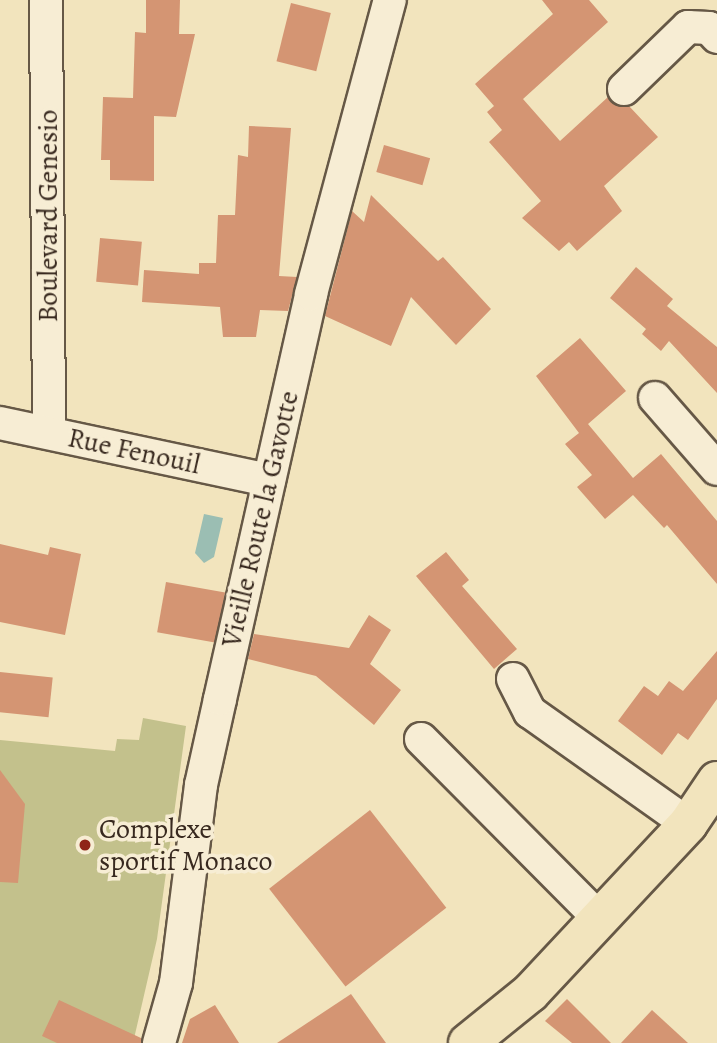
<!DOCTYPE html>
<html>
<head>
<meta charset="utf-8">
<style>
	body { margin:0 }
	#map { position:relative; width:717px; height:1043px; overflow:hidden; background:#f2e4bd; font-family:Alegreya,serif }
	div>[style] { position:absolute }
	.green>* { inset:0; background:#c3c18c }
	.water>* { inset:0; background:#9bbeb3 }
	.building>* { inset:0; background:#d49573; transform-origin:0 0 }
	.roads { filter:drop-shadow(2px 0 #665846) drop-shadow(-2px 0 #665846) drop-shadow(0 2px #665846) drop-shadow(0 -2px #665846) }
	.minor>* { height:32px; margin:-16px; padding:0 16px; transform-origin:16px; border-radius:16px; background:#f7edd4 }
	.major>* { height:38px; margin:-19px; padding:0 19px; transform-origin:19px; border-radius:19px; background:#f2e4bd }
	.dots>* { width:19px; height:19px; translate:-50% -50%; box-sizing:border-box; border:4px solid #f7edd4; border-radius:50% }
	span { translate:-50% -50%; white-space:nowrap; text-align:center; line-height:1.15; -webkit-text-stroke:7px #f7edd4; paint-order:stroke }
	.street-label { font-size:28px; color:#38291f }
	.poi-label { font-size:28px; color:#38291f }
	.left { translate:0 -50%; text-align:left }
</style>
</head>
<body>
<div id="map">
	<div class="green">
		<div style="clip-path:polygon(143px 718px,186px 726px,157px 939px,133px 1043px,0 1043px,0 740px,115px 751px,117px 739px,139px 740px)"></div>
	</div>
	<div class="water">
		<div style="clip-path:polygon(204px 514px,223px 518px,214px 557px,204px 563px,195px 553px)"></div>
	</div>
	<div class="building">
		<div style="clip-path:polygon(146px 0,180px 0,179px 34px,195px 34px,176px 117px,154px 116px,154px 181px,110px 180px,110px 160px,101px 160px,103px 97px,133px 98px,135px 32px,146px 33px)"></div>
		<div style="clip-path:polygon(542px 0,589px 0,608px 22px,523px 99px,560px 141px,608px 97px,618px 106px,629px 106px,658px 137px,604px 186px,622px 211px,577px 251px,569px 242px,559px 251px,522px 218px,541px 201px,489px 142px,502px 130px,487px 112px,494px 106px,475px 84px,553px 14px)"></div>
		<div style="left:291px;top:3px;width:41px;height:60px;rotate:14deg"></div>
		<div style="clip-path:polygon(249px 126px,291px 128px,279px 276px,297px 277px,288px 311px,260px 310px,256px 337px,223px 337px,220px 307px,142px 302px,144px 270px,199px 274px,199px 263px,216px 263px,218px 215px,235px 215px,238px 155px,248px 157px)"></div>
		<div style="left:384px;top:145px;width:48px;height:28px;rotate:16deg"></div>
		<div style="clip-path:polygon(371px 195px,438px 261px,443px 257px,491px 309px,456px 345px,411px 297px,391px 346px,325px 316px,352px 211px,364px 222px)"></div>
		<div style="left:100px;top:238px;width:42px;height:44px;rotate:5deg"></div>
		<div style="clip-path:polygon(636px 267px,673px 299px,667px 306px,717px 347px,717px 393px,669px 341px,661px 351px,642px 334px,646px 329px,610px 298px)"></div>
		<div style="clip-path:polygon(580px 338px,626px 391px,588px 424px,633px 478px,661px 454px,717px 521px,717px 584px,667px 525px,664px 528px,633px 495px,605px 519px,577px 487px,592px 475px,565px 444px,579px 433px,536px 376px)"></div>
		<div style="clip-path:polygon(0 544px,48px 555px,50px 547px,81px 554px,65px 635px,0 622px)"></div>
		<div style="clip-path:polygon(446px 552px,469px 580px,462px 586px,517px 649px,494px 669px,416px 576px)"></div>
		<div style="left:166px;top:582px;width:60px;height:51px;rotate:10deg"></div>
		<div style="clip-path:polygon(369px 615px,391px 630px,370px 664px,401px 690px,374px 725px,316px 676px,248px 659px,254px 634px,349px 648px)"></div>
		<div style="clip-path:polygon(717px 651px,717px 699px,688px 740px,678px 733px,662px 755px,618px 721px,644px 686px,658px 696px,669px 681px,683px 691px)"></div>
		<div style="left:0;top:672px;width:53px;height:40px;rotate:6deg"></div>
		<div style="clip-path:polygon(0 770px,25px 804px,18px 883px,0 882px)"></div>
		<div style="left:370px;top:810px;width:124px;height:128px;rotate:52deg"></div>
		<div style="clip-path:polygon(351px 994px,386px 1043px,277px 1043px)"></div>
		<div style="clip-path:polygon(567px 999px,611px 1043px,572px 1043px,545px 1021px)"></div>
		<div style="clip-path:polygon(59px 1000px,141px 1038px,141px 1043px,57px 1043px,42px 1036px)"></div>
		<div style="clip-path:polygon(215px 1005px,239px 1043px,182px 1043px,190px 1019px)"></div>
		<div style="clip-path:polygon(652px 1010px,688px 1043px,621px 1043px)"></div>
	</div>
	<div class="roads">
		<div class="minor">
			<div style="left:46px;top:0;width:432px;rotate:89.6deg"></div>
			<div style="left:624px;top:89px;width:89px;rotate:-44.1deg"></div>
			<div style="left:688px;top:27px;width:21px;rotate:3deg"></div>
			<div style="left:709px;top:28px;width:12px;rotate:48deg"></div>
			<div style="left:655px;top:398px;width:94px;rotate:48.9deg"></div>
			<div style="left:0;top:423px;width:275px;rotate:12deg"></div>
			<div style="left:513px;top:679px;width:37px;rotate:63deg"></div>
			<div style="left:530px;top:712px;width:194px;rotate:35.3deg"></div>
			<div style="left:421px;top:739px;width:254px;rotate:45.2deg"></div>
			<div style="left:159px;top:1043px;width:62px;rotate:-74.2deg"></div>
			<div style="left:176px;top:983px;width:200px;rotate:-82.8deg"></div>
			<div style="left:201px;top:785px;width:88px;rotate:-77.5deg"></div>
			<div style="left:220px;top:699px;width:415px;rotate:-77.3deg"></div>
			<div style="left:311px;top:294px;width:304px;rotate:-75deg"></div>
		</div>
		<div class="major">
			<div style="left:468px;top:1043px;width:80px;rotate:-38.9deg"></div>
			<div style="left:530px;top:993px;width:231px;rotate:-46.9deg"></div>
			<div style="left:688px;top:824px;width:52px;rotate:-56deg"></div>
		</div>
	</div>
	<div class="dots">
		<div style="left:85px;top:845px;background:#8f2418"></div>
	</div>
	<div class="street-label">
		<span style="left:48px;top:216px;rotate:-90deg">Boulevard Genesio</span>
		<span style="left:134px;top:451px;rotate:12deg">Rue Fenouil</span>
		<span style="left:260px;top:519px;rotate:-77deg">Vieille Route la Gavotte</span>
	</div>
	<div class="poi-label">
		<span class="left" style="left:99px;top:845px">Complexe<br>sportif Monaco</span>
	</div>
</div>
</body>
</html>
